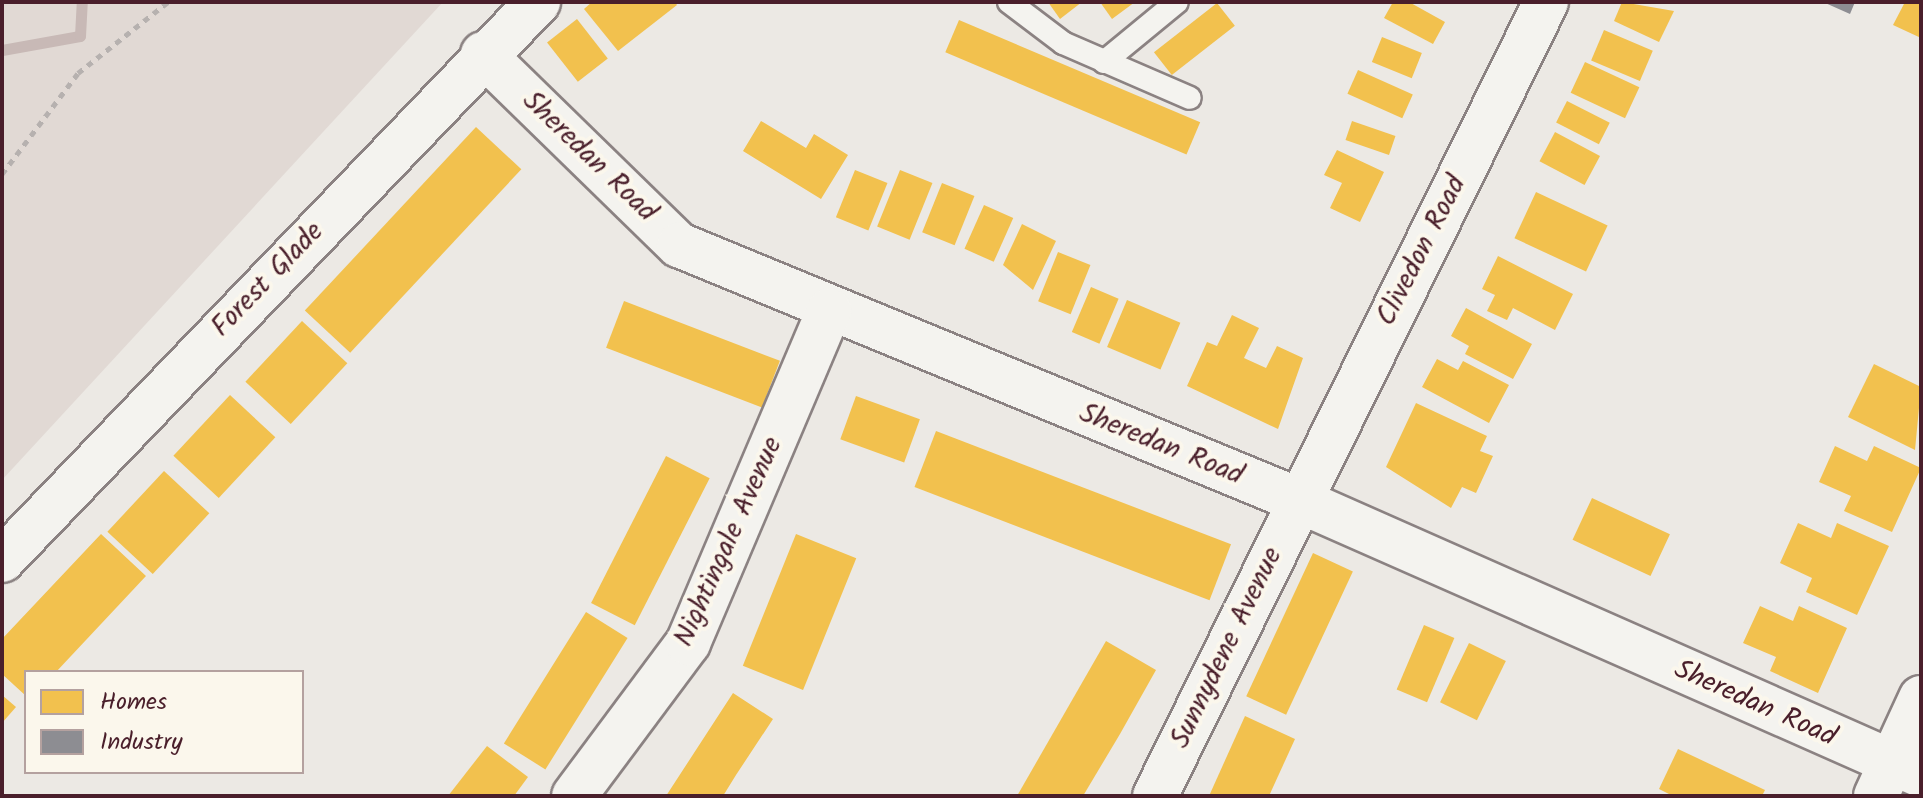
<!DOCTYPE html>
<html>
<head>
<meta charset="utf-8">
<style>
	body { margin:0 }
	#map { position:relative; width:1923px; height:798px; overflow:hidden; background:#ece9e4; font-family:Kalam,sans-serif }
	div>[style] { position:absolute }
	.green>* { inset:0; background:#e1d9d4 }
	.homes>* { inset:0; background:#f2c14e; transform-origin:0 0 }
	.industry>* { inset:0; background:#8d8d92 }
	.stream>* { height:11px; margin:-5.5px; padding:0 5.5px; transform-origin:5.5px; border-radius:5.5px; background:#c8b9b6 }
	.path>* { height:5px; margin-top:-2.5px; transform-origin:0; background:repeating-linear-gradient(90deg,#b6b1af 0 6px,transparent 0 12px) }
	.roads { filter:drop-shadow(2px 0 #8b8282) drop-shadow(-2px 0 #8b8282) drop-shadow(0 2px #8b8282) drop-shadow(0 -2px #8b8282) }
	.lane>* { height:22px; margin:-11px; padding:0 11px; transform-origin:11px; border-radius:11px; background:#f4f3ef }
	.street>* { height:44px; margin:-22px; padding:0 22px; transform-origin:22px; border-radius:22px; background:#f4f3ef }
	.secondary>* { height:44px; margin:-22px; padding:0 22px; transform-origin:22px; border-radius:22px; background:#f4f3ef }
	span { translate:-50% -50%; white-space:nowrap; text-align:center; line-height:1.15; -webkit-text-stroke:8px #fbf7ec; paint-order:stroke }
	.street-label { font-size:28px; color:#4a1f2b }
	.frame { position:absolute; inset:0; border:4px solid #4a1f2b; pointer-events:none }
	.legend { position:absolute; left:24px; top:670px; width:280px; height:104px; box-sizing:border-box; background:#fbf7ec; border:2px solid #b4a19f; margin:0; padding:10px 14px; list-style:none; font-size:24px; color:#4a1f2b }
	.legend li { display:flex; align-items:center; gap:16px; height:40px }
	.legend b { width:40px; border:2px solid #b4a19f }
</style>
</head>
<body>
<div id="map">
	<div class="green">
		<div style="clip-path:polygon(2px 2px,443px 2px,2px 480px)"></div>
	</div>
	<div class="homes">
		<div style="clip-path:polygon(592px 2px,675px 2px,677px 5px,618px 51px,584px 9px)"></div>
		<div style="clip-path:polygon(1048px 2px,1082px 2px,1060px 19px)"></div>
		<div style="clip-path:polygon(1100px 2px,1135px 2px,1112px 19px)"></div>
		<div style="clip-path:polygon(1393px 2px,1409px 2px,1445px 22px,1433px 44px,1384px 18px)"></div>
		<div style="clip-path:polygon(1622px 2px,1674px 11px,1659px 42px,1614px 21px)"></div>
		<div style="clip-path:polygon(1905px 2px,1921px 2px,1921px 38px,1893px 25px)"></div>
		<div style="left:1217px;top:3px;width:29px;height:80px;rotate:52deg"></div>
		<div style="left:577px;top:19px;width:50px;height:38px;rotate:52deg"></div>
		<div style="left:959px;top:20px;width:262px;height:35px;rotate:23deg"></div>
		<div style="left:1604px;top:30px;width:53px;height:33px;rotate:23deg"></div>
		<div style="left:1382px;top:37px;width:43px;height:27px;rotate:22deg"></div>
		<div style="left:1585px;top:62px;width:60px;height:34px;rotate:25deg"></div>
		<div style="left:1358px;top:70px;width:60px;height:26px;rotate:24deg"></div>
		<div style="left:1567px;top:101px;width:48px;height:24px;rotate:27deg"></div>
		<div style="clip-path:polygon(761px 121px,806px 148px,814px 134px,848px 155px,821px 199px,743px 151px)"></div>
		<div style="left:1352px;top:121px;width:46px;height:20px;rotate:19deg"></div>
		<div style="left:476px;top:127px;width:62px;height:251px;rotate:43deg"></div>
		<div style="left:1555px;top:132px;width:51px;height:33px;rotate:28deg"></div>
		<div style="clip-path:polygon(1337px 150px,1384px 172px,1360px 222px,1330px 208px,1342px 183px,1324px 175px)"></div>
		<div style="left:855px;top:170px;width:35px;height:51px;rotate:22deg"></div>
		<div style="left:900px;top:170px;width:35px;height:61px;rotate:22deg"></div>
		<div style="left:942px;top:183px;width:35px;height:53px;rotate:22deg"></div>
		<div style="left:1536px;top:192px;width:79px;height:51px;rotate:25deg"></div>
		<div style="left:984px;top:205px;width:32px;height:48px;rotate:24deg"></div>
		<div style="clip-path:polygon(1022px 224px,1056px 241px,1033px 290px,1003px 265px)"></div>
		<div style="left:1058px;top:252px;width:35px;height:53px;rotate:22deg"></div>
		<div style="clip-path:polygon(1498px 256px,1573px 294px,1555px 330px,1513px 308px,1507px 320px,1487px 311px,1495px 295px,1482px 289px)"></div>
		<div style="left:1091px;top:287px;width:30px;height:49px;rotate:23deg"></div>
		<div style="left:1127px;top:300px;width:58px;height:51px;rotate:23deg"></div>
		<div style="left:624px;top:301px;width:167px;height:50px;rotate:21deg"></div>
		<div style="clip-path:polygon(1466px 308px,1532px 344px,1513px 379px,1465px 354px,1469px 346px,1451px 336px)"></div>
		<div style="clip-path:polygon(1232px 315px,1259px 328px,1244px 358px,1266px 368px,1277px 346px,1303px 358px,1278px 429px,1187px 386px,1207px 342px,1217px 346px)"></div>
		<div style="left:302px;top:321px;width:62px;height:83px;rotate:43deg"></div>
		<div style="clip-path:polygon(1437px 359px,1458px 370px,1463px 361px,1509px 385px,1489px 423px,1422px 387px)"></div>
		<div style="clip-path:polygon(1874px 364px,1921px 387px,1915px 450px,1848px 417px)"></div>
		<div style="left:230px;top:395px;width:62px;height:83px;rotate:43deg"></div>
		<div style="left:856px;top:396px;width:68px;height:46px;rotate:20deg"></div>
		<div style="clip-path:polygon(1416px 403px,1487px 436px,1480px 451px,1493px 456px,1476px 493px,1462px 487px,1451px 508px,1386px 467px)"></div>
		<div style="left:936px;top:431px;width:316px;height:60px;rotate:21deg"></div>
		<div style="clip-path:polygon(1835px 446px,1867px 461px,1874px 446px,1921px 468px,1892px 532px,1844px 511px,1851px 496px,1819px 482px)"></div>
		<div style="left:666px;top:456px;width:49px;height:165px;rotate:27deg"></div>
		<div style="left:164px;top:471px;width:62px;height:83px;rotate:43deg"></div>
		<div style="left:1592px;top:498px;width:86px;height:46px;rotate:25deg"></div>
		<div style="clip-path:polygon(1798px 523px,1831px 538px,1837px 523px,1889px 546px,1857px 615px,1806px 592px,1812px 578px,1780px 563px)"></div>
		<div style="clip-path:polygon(101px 534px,146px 576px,56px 672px,26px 672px,26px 696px,2px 674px,2px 639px)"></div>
		<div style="left:796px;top:534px;width:65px;height:142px;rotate:22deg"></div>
		<div style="left:1313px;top:553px;width:44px;height:158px;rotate:25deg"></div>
		<div style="clip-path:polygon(1760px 606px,1793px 621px,1799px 606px,1847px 628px,1818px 693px,1770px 671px,1776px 657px,1743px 643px)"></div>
		<div style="left:586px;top:612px;width:49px;height:155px;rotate:32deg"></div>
		<div style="left:1424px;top:625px;width:33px;height:70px;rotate:23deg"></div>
		<div style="clip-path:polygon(1106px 641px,1156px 670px,1120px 734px,1083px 796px,1017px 796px)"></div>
		<div style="left:1469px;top:643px;width:41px;height:66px;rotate:26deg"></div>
		<div style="clip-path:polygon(733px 693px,773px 719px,736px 775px,723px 796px,666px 796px)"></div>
		<div style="clip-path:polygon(2px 695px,16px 707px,2px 723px)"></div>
		<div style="clip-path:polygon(1245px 716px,1295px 739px,1269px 796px,1209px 796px)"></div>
		<div style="clip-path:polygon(487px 746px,528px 777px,514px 796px,448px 796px)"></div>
		<div style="clip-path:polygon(1678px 749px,1765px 790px,1762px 796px,1673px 796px,1659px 789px)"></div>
	</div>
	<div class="industry">
		<div style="clip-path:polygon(1823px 2px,1855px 2px,1850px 14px)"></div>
	</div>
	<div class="stream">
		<div style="left:2px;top:50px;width:79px;rotate:-10.2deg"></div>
		<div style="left:80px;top:36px;width:34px;rotate:-87deg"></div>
	</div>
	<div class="path">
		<div style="left:2px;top:174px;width:126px;rotate:-53deg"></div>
		<div style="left:78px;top:73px;width:115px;rotate:-38.3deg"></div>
	</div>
	<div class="roads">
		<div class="lane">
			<div style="left:1009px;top:2px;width:68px;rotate:37.2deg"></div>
			<div style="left:1063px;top:43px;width:138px;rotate:23.4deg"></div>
			<div style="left:1104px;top:62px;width:94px;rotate:-39.4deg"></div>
		</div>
		<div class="street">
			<div style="left:483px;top:54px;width:274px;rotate:44.3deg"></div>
			<div style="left:679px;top:245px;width:669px;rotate:22.39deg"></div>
			<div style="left:1298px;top:500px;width:681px;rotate:23.82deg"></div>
			<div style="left:2px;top:560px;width:774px;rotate:-46.15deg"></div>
			<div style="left:574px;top:796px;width:191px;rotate:-53.3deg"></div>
			<div style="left:688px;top:643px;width:361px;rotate:-67deg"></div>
			<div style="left:1155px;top:796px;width:885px;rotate:-63.78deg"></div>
		</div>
		<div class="secondary">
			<div style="left:1876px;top:796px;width:108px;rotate:-65.3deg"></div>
		</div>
	</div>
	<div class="street-label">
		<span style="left:589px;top:157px;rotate:44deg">Sheredan Road</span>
		<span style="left:1422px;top:251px;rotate:-63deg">Clivedon Road</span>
		<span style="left:268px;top:280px;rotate:-46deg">Forest Glade</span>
		<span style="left:1161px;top:445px;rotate:22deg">Sheredan Road</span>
		<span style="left:729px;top:542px;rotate:-66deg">Nightingale Avenue</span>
		<span style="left:1227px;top:648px;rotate:-64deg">Sunnydene Avenue</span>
		<span style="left:1755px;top:704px;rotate:24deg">Sheredan Road</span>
	</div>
	<div class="frame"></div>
	<ul class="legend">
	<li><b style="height:22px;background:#f2c14e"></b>Homes</li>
	<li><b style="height:22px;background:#8d8d92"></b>Industry</li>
	</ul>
</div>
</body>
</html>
